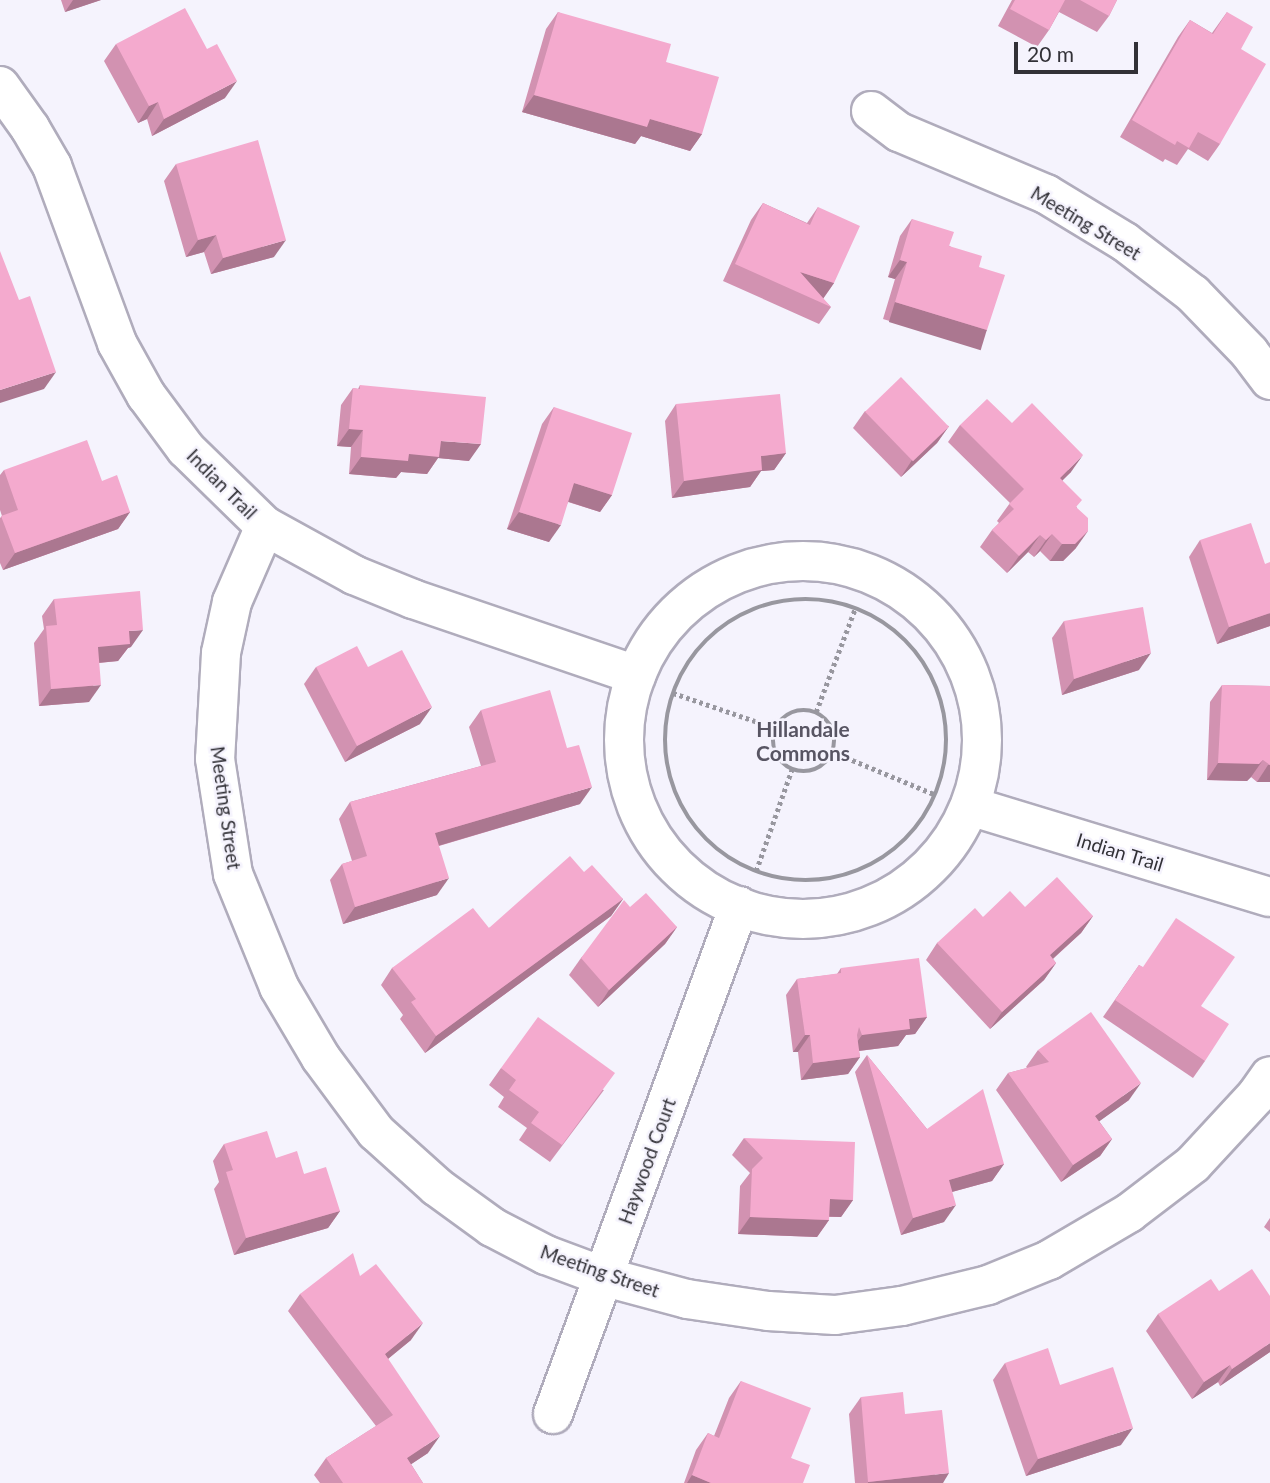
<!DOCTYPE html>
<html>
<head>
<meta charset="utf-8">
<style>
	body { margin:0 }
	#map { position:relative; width:1270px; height:1483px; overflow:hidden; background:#f5f3fd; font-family:Lato,sans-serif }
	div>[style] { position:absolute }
	.path>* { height:4.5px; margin-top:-2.25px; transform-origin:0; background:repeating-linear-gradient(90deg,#98979f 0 3.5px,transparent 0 7px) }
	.path>.ring { margin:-2.25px; padding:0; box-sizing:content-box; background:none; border:4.5px solid #98979f; border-radius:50% }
	.roads { filter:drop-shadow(2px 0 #b0acbc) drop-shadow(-2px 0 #b0acbc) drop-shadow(0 2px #b0acbc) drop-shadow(0 -2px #b0acbc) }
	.minor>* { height:38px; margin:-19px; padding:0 19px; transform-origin:19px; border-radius:19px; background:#fff }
	.minor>.ring { margin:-19px; padding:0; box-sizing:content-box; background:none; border:38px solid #fff; border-radius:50% }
	.wall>* { inset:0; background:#d292b1 }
	.shaded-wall>* { inset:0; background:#ab7790; transform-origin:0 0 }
	.building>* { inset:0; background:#f4aace; transform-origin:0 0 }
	span { translate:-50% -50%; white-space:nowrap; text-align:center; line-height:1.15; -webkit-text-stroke:5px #f5f3fd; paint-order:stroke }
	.street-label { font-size:19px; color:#323137 }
	.neighbourhood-label { font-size:21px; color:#585563; font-weight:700 }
	.scale { position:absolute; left:1014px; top:42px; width:124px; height:32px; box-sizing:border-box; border:4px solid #323137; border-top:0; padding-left:9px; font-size:21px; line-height:24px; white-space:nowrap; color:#323137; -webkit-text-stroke:5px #f5f3fd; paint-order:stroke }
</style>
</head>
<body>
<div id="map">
	<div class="path">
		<div class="ring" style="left:665px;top:599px;width:277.5px;height:277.5px"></div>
		<div style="left:673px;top:693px;width:108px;rotate:18.9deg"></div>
		<div class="ring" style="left:773px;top:710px;width:57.5px;height:57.5px"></div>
		<div style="left:816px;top:712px;width:110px;rotate:-69.3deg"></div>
		<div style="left:833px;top:752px;width:109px;rotate:22.6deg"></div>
		<div style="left:756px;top:871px;width:108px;rotate:-70.6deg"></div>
	</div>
	<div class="roads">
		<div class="minor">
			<div style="left:0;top:86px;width:52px;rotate:54.5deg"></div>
			<div style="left:30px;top:128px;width:44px;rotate:59.9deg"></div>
			<div style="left:52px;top:166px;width:189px;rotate:69.8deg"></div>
			<div style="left:117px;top:343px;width:60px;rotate:60.9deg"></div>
			<div style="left:146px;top:395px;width:67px;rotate:53.5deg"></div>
			<div style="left:186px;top:449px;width:110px;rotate:44.3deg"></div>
			<div style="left:265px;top:526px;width:102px;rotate:28.8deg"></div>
			<div style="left:354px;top:575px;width:64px;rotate:22.1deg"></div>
			<div style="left:413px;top:599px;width:236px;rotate:18.8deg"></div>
			<div style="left:871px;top:111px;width:35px;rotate:37deg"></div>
			<div style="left:899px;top:132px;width:160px;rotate:22.9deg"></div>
			<div style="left:1046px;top:194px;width:92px;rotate:31.3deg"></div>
			<div style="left:1125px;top:242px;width:86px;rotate:37.4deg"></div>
			<div style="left:1193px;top:294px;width:81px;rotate:46deg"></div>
			<div style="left:1249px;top:352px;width:35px;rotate:53deg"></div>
			<div style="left:265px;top:526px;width:83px;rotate:113.5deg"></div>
			<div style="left:232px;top:602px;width:52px;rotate:102.2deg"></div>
			<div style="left:221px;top:653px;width:106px;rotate:93.2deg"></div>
			<div style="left:215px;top:759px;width:116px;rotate:81.1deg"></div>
			<div style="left:233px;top:874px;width:122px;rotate:67.8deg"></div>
			<div style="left:279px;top:987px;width:82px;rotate:59.4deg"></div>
			<div style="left:321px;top:1058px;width:92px;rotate:53.4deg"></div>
			<div style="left:376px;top:1132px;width:82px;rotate:42deg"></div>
			<div style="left:437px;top:1187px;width:68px;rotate:36deg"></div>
			<div style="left:492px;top:1227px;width:61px;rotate:27.4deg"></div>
			<div style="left:546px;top:1255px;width:63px;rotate:20.4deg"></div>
			<div style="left:605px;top:1277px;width:85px;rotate:15deg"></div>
			<div style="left:687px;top:1299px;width:82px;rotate:8.4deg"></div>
			<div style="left:768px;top:1311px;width:67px;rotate:3.4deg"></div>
			<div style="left:835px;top:1315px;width:68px;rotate:-7.7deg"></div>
			<div style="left:902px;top:1306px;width:89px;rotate:-13.7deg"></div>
			<div style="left:988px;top:1285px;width:66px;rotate:-22.3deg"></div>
			<div style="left:1049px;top:1260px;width:93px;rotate:-30.4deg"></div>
			<div style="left:1129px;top:1213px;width:81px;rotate:-37.4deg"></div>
			<div style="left:1193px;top:1164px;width:93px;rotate:-47.2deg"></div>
			<div style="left:1256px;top:1096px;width:24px;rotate:-55deg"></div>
			<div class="ring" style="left:624px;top:561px;width:320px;height:320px"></div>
			<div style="left:970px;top:806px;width:313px;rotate:16.9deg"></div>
			<div style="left:553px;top:1414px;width:541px;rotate:-69.89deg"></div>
		</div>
	</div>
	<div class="wall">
		<div style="clip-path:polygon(61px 0,101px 0,65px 12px)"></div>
		<div style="clip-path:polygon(1012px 0,1117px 0,1109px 16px,1097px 32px,1059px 12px,1049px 30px,1037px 47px,998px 26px)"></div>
		<div style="clip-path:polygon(558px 12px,666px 62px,702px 134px,690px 151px,641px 136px,635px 144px,522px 112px,546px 29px)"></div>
		<div style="clip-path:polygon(1227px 12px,1241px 49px,1220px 144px,1208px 161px,1188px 149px,1177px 165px,1165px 159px,1163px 162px,1120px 137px,1178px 37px,1190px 20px,1212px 33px)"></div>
		<div style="clip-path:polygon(116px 44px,225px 98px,152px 136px,147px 119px,138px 123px,104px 61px)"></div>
		<div style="clip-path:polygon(176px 164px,274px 257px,211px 274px,204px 252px,186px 257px,164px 181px)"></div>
		<div style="clip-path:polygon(763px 203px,807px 223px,818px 207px,834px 283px,823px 299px,831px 307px,819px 324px,723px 281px,751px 220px)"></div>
		<div style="clip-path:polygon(912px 219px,979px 267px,987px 330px,975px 347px,883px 319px,895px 279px,888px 277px,900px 236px)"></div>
		<div style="clip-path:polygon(360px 385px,469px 461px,438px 458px,427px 474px,401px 472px,396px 478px,349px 474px,351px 447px,337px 446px,341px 405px,353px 388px,358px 389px)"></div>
		<div style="clip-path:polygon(676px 404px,786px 453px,774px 470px,761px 471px,750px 487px,672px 498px,665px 421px)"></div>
		<div style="clip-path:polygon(554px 407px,612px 495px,600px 512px,568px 502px,549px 542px,507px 529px,542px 424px)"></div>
		<div style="clip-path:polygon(865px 411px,949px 426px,937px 443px,901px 477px,853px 428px)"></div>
		<div style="clip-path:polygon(1012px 423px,1071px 472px,1062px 480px,1077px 508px,1076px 548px,1063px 561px,1050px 561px,1040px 551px,1034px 557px,1028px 552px,1007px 573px,980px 547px,992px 530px,999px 523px,997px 521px,1010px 503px,948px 442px,960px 425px)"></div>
		<div style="clip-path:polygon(4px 470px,102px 481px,130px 512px,118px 529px,3px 570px,0 563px,0 518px,2px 516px,0 510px,0 475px)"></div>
		<div style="clip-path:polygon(1200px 540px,1265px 564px,1270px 626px,1217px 644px,1189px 557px)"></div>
		<div style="clip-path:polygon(54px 599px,131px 647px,128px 648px,118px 661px,99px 663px,89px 702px,39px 706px,34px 643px,44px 629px,42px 616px)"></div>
		<div style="clip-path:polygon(1064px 621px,1139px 670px,1062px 695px,1052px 638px)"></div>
		<div style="clip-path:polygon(316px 667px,368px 667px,420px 724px,345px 762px,304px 684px)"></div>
		<div style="clip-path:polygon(1222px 685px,1270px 686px,1270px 782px,1257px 782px,1251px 777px,1247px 781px,1207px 780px,1210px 702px)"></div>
		<div style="clip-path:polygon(481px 710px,580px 804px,439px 846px,437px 895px,343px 924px,330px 880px,342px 864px,352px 861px,339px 819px,350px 802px,481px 766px,469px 727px)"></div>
		<div style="clip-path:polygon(584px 872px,623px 899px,611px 916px,425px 1053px,400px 1019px,403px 1015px,381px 985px,392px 968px,489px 928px)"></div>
		<div style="clip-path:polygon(630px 907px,677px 927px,665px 944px,598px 1007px,569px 975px,581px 958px)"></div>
		<div style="clip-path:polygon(1025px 907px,1093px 916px,1081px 933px,1053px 959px,1056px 963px,1044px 980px,990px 1029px,926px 960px,937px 943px,983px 917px)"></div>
		<div style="clip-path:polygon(1139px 965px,1201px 1006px,1205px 1061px,1193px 1078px,1103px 1017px)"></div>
		<div style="clip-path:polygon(841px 968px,927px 1017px,915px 1034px,906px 1035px,898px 1046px,859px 1051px,860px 1057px,848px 1074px,801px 1080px,798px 1052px,793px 1052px,786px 995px,797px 979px,837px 974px)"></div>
		<div style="clip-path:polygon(1038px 1050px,1129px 1100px,1099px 1121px,1112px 1139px,1100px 1156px,1061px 1182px,996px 1090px,1008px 1073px,1027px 1068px,1026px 1067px)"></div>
		<div style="clip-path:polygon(867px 1055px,927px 1129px,1004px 1164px,992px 1181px,952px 1192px,944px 1222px,901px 1235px,855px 1072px)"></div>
		<div style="clip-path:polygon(501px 1068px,604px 1090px,550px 1162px,519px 1140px,527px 1128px,498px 1107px,504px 1097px,489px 1085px)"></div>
		<div style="clip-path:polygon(744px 1138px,853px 1200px,841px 1217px,829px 1217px,829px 1220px,817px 1237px,738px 1234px,740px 1186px,750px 1173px,732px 1155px)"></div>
		<div style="clip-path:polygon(224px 1144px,276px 1158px,304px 1174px,340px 1211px,328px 1228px,234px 1255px,214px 1189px,219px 1182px,213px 1161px)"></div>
		<div style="clip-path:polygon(1270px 1218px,1270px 1232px,1264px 1227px)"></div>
		<div style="clip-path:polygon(360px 1276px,411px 1340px,388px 1359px,428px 1453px,411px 1464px,423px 1483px,320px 1483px,314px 1475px,326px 1458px,376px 1426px,288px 1311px,300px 1294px)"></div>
		<div style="clip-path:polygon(1219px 1291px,1270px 1352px,1220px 1386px,1218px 1382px,1192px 1399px,1146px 1331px,1158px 1314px)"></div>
		<div style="clip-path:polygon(1005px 1363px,1060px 1385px,1121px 1445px,1026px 1476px,993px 1380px)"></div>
		<div style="clip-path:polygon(741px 1381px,791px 1458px,803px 1483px,684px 1483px,696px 1450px,708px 1433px,714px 1436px,729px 1398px)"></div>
		<div style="clip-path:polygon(861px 1397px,943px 1483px,855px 1483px,849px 1414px)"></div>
	</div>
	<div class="shaded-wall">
		<div style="clip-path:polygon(73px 0,101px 0,65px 12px)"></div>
		<div style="clip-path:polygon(237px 81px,225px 98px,152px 136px,164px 119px)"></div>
		<div style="clip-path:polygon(534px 95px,650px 119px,702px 134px,690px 151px,641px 136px,635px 144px,522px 112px)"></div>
		<div style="clip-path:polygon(158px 102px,147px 119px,138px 123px,149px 106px)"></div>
		<div style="clip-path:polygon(216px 235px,204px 252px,186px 257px,198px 240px)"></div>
		<div style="clip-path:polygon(286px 240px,274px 257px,211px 274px,223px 258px)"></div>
		<div style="clip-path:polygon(900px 260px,907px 262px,895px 279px,888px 277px)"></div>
		<div style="clip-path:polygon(800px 272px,834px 283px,822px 300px)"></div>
		<div style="left:895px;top:302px;width:96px;height:21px;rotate:17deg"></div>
		<div style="clip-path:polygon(56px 372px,44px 389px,0 403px,0 390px)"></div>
		<div style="clip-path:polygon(949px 426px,937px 443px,901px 477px,912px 460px)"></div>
		<div style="clip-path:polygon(349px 429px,363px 430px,351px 447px,337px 446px)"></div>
		<div style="clip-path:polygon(441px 441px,481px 444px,469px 461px,438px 458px,427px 474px,401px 472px,396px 478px,349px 474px,361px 457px,409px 454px)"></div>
		<div style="clip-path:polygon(786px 453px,774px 470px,761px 471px,750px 487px,672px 498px,684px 481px,761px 456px)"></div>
		<div style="clip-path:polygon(1083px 455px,1071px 472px,1048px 495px,1060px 478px)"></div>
		<div style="clip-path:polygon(574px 483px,612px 495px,600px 512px,563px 500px)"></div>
		<div style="clip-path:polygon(130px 512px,118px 529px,3px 570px,15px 553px)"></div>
		<div style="clip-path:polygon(519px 512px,561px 525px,549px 542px,507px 529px)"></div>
		<div style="clip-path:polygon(1088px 531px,1076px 548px,1063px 561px,1050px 561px,1062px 544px)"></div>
		<div style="clip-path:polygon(1052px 534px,1040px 551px,1034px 557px,1046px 540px)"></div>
		<div style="clip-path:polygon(1040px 535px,1028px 552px,1007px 573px,1019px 556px)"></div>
		<div style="clip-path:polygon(1270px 613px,1270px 626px,1217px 644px,1229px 627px)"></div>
		<div style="clip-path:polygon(143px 630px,131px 647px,128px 648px,118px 661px,86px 664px,98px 647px,129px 631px)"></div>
		<div style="clip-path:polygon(1151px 653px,1139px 670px,1062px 695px,1074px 679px)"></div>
		<div style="clip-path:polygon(101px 685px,89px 702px,39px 706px,51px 689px)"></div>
		<div style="clip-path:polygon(432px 707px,420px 724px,345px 762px,357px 746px)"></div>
		<div style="clip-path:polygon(1263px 760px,1251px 777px,1247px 781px,1207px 780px,1218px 763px)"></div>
		<div style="clip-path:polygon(1268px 765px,1270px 765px,1270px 782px,1257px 782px)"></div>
		<div style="clip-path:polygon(592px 787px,580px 804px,424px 850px,435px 833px)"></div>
		<div style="clip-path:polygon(449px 878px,437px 895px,343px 924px,355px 907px)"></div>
		<div style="clip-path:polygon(623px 899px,611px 916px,425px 1053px,436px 1036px)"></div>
		<div style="clip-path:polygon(1093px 916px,1081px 933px,1038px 972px,1050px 955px)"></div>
		<div style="clip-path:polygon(677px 927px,665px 944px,598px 1007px,609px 990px)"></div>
		<div style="clip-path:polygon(1056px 963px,1044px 980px,990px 1029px,1002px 1012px)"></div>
		<div style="clip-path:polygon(927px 1017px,915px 1034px,906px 1035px,898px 1046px,850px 1052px,862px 1035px,909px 1019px)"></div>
		<div style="clip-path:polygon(805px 1035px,810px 1035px,798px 1052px,793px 1052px)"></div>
		<div style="clip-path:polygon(860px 1057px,848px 1074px,801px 1080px,813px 1063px)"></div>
		<div style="clip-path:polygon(1141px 1083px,1129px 1100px,1083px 1133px,1095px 1116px)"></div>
		<div style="clip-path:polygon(1112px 1139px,1100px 1156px,1061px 1182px,1073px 1165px)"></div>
		<div style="clip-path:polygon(1004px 1164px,992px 1181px,937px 1196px,949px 1180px)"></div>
		<div style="clip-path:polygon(830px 1199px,853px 1200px,841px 1217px,818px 1216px)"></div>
		<div style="clip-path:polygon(956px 1205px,944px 1222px,901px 1235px,913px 1218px)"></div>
		<div style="clip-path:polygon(340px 1211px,328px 1228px,234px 1255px,246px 1238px)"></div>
		<div style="clip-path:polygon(750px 1217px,829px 1220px,817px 1237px,738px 1234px)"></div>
		<div style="clip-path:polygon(423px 1323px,411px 1340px,373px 1371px,385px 1354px)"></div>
		<div style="clip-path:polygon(1270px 1343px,1270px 1352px,1220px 1386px,1232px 1369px)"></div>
		<div style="clip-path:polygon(1230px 1365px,1218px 1382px,1192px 1399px,1204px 1382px)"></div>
		<div style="clip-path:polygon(1133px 1428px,1121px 1445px,1026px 1476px,1038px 1459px)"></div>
		<div style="clip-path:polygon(440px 1436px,428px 1453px,395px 1475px,407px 1458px)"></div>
		<div style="clip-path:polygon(949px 1473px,943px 1483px,868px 1483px,868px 1482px)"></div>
		<div style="clip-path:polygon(692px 1475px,711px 1483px,687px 1483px)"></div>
	</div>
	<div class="building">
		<div style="clip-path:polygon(1015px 0,1065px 0,1049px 30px,1010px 9px)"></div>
		<div style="clip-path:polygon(1080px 0,1117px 0,1109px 16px)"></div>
		<div style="clip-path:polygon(185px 8px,207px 49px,217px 44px,237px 81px,164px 119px,158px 102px,149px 106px,116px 44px)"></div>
		<div style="clip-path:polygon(558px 12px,671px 44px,666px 62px,719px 77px,702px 134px,650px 119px,647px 127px,534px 95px)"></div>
		<div style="clip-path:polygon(1227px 12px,1253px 27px,1241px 49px,1266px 64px,1220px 144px,1198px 132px,1189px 148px,1177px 141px,1175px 145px,1132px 120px,1190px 20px,1213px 34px)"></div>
		<div style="clip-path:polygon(258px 140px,286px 240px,223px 258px,216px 235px,198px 240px,176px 164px)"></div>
		<div style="clip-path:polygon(763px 203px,810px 225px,818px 207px,860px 226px,834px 283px,800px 272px,831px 307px,735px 264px)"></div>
		<div style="clip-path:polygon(912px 219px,954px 232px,949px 246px,982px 256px,979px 267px,1005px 275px,987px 330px,895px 302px,907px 262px,900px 260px)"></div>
		<div style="clip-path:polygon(0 251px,19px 300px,30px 296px,56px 372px,0 390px)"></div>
		<div style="left:901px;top:377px;width:69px;height:50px;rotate:46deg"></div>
		<div style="clip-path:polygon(360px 385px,486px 397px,481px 444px,441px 441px,439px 457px,409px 454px,408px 461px,361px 457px,363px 430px,349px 429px,353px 388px,360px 389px)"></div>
		<div style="clip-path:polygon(780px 394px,786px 453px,761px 456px,762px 470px,684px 481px,676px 404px)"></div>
		<div style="clip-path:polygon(987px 399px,1012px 423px,1032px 403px,1083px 455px,1060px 478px,1082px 500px,1076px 507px,1088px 518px,1088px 531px,1075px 544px,1062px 544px,1052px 534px,1046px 540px,1040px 535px,1019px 556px,992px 530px,1014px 509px,1009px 504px,1024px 489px,960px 425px)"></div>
		<div style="clip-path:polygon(554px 407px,632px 433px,612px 495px,574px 483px,561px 525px,519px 512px)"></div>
		<div style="clip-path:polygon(87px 440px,102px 481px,117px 475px,130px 512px,15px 553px,1px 516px,18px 510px,4px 470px)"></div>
		<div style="clip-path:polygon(1251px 523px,1265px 564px,1270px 562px,1270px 613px,1229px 627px,1200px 540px)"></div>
		<div style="clip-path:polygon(140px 591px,143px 630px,129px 631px,130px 644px,98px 647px,101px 685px,51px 689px,46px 626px,57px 625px,54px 599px)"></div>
		<div style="clip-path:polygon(1143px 607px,1151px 653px,1074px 679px,1064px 621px)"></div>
		<div style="clip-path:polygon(357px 646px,368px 667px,402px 650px,432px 707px,357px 746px,316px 667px)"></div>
		<div style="clip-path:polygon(1222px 685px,1270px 686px,1270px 765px,1263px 760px,1259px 764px,1218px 763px)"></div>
		<div style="clip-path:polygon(550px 690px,567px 748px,579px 745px,592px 787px,435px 833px,449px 878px,355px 907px,342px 864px,367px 856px,350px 802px,496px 762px,481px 710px)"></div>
		<div style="clip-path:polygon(570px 856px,584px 872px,592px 865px,623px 899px,436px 1036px,411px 1002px,416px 999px,392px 968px,473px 908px,489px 928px)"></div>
		<div style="clip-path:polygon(1057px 877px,1093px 916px,1050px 955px,1056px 963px,1002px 1012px,937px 943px,975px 908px,983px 917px,1010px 891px,1025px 907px)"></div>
		<div style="clip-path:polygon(646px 893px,677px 927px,609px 990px,581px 958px,624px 900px,630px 907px)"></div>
		<div style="clip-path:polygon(1176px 918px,1235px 957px,1201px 1006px,1229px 1024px,1205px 1061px,1115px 1000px,1139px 965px,1143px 967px)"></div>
		<div style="clip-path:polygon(919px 958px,927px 1017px,909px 1019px,910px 1029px,862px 1035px,859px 1027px,857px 1035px,860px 1057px,813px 1063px,810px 1035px,805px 1035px,797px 979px,841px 973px,841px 968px)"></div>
		<div style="clip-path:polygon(1091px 1012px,1141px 1083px,1095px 1116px,1112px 1139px,1073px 1165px,1008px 1073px,1049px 1062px,1038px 1050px)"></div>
		<div style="clip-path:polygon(538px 1017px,615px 1073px,562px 1145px,531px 1123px,539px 1112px,509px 1090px,516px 1080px,501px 1068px)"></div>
		<div style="clip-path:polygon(867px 1055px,927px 1129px,983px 1089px,1004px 1164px,949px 1180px,956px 1205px,913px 1218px)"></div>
		<div style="clip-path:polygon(267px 1131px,276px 1158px,297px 1151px,304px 1174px,326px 1167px,340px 1211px,246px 1238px,226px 1172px,233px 1170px,224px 1144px)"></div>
		<div style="clip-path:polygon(744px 1138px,855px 1142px,853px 1200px,830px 1199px,829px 1220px,750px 1217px,752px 1169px,763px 1158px)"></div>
		<div style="clip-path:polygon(353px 1253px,360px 1276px,376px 1264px,423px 1323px,385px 1354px,440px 1436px,407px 1458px,423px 1483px,343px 1483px,326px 1458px,393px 1415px,300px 1294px)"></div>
		<div style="clip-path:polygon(1252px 1269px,1270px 1296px,1270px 1343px,1232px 1369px,1230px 1365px,1204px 1382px,1158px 1314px,1211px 1279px,1219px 1291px)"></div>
		<div style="clip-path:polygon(1048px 1348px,1060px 1385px,1113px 1367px,1133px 1428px,1038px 1459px,1005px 1363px)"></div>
		<div style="clip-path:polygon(741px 1381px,811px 1408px,791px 1458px,810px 1465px,803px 1483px,711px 1483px,692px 1475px,708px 1433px,719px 1438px)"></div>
		<div style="clip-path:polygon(903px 1392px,905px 1414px,942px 1410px,949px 1473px,868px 1482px,861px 1397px)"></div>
	</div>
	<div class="street-label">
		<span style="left:1086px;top:223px;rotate:31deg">Meeting Street</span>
		<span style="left:222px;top:484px;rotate:45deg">Indian Trail</span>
		<span style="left:226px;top:808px;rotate:82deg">Meeting Street</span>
		<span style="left:1120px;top:852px;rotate:17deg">Indian Trail</span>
		<span style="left:647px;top:1161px;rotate:-70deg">Haywood Court</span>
		<span style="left:600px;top:1271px;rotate:19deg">Meeting Street</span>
	</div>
	<div class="neighbourhood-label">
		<span style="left:803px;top:741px">Hillandale<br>Commons</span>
	</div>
	<div class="scale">20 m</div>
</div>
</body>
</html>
